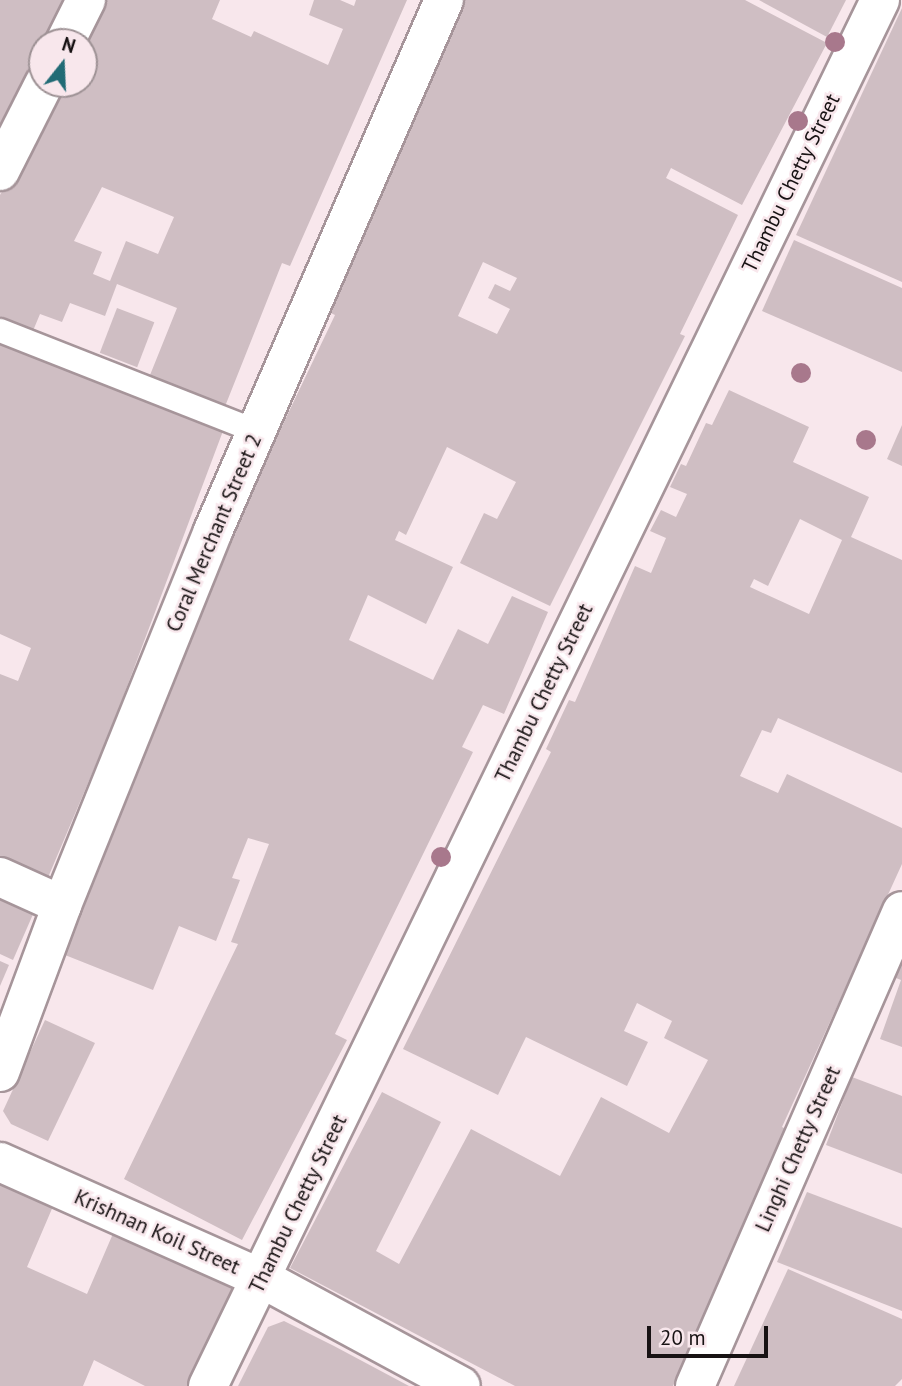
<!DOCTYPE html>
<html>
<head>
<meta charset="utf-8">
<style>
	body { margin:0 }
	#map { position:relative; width:902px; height:1386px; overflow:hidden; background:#f8e7ec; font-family:"PT Sans",sans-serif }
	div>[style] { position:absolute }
	.building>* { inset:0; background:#cfbec3; transform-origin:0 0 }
	.roads { filter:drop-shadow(2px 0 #a6959a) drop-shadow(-2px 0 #a6959a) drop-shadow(0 2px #a6959a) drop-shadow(0 -2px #a6959a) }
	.lane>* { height:23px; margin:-11.5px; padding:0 11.5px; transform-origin:11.5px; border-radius:11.5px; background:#fff }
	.street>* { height:38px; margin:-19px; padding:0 19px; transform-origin:19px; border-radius:19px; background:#fff }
	.secondary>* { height:38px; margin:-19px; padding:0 19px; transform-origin:19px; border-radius:19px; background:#fff }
	.trees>* { width:20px; height:20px; margin:-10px; border-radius:50%; background:#a8788c }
	span { translate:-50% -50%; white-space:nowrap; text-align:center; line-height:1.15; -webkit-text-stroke:5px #f8e7ec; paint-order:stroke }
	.street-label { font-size:21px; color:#171213 }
	.north { position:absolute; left:28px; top:28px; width:70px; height:70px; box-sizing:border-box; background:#f8e7ec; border:2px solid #9e9295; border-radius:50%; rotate:18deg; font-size:19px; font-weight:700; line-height:28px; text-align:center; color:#171213 }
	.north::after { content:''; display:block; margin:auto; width:24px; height:32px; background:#216b75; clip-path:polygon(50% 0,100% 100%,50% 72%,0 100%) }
	.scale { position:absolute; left:647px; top:1326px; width:121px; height:32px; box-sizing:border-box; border:4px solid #171213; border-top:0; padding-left:9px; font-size:21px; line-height:24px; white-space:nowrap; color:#171213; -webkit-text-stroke:5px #f8e7ec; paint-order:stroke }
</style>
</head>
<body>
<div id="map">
	<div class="building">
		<div style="clip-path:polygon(0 0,69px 0,42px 42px,0 150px)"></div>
		<div style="clip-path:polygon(evenodd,95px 0,220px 0,212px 19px,251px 37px,254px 31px,328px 65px,343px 29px,309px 15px,314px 0,340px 0,354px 6px,356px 0,407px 0,290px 266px,282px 263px,222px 414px,146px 385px,177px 308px,117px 284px,105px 316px,70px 303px,62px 322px,40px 314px,30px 338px,0 326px,0 195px,57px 84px,84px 84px,84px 42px,95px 0,102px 187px,174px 217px,158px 254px,126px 241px,110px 281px,93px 274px,102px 252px,74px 241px,102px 187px)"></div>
		<div style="clip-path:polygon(evenodd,465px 0,745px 0,827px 43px,742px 205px,671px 168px,666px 178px,738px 215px,680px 334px,685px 336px,550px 606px,460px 563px,484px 513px,497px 519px,516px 482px,447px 447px,406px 535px,399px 531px,395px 540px,453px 567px,426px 624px,368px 595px,349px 640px,433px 680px,458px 629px,488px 644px,512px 596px,548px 612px,504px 714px,483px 705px,462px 747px,473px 752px,335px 1034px,347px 1040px,242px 1240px,124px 1179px,238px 944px,231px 942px,269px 844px,248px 838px,232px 878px,240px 880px,216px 941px,179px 926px,153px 990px,65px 955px,230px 535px,335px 315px,324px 310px,417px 115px,413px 113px,465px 0,483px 262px,517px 278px,510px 291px,495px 284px,488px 298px,510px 309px,497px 334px,458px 316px,483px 262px)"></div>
		<div style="clip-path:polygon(759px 0,846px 0,827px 37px)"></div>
		<div style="clip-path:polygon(902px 8px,902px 282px,796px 235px)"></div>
		<div style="clip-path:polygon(794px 240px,902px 288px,902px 372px,762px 311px)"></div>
		<div style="left:117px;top:308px;width:40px;height:48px;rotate:21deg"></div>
		<div style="clip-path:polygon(0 335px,226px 423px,113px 724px,44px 887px,0 868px,0 674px,18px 681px,31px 648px,0 634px)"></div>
		<div style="clip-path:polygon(evenodd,729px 390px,809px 427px,793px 462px,869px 497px,851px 537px,902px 560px,902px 773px,778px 718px,771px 733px,762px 730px,740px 776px,778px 793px,787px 774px,902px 828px,902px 864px,782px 1127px,792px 1132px,673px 1386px,515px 1386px,290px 1268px,382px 1092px,441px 1122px,376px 1251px,399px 1264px,471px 1129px,560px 1176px,601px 1097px,669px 1133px,708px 1060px,664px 1038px,672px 1021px,637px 1003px,624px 1031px,648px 1042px,627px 1086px,526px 1037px,498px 1095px,403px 1049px,551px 752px,546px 749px,569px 700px,575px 702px,635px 566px,651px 573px,666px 538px,650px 531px,661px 510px,676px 517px,687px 494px,670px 487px,681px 464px,686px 466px,706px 423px,712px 425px,729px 390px,800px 519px,842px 540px,809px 614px,750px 587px,754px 579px,768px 586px,800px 519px)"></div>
		<div style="clip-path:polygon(902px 425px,902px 466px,887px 459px)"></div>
		<div style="clip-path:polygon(0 897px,34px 912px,13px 960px,0 954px)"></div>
		<div style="clip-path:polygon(902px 951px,902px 1047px,880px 1039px,901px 980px,891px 976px)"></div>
		<div style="clip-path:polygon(0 961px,9px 965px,0 986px)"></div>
		<div style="clip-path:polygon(45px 1020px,95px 1043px,48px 1141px,11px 1124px,3px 1111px)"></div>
		<div style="clip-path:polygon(852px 1077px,902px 1096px,902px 1174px,826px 1145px)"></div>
		<div style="clip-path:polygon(0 1171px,57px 1197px,27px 1267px,87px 1294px,118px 1222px,240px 1282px,191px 1386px,145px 1386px,94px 1360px,83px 1386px,0 1386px)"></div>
		<div style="clip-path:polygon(807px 1192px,902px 1228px,902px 1311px,777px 1262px)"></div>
		<div style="clip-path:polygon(788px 1269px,902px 1319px,902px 1379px,895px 1386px,734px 1386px)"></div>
		<div style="clip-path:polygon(284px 1321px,334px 1346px,409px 1386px,238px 1386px,268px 1327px)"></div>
	</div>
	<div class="roads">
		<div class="lane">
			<div style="left:0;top:330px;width:275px;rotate:21.5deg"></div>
		</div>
		<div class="street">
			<div style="left:65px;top:42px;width:47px;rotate:-63.4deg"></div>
			<div style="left:0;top:171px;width:97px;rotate:-63.2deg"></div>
			<div style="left:0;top:877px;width:68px;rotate:24.3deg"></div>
			<div style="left:0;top:1072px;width:178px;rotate:-69.6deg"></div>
			<div style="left:62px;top:905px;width:403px;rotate:-68deg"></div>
			<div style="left:213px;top:531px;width:579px;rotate:-66.49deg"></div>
			<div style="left:0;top:1162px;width:286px;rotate:24deg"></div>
			<div style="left:261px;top:1278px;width:227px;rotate:28.4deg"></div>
			<div style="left:695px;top:1386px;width:518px;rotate:-66.45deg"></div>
		</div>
		<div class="secondary">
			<div style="left:208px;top:1386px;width:1540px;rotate:-64.13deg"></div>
		</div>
	</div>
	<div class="trees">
		<div style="left:835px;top:42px"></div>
		<div style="left:798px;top:121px"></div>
		<div style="left:801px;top:373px"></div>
		<div style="left:866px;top:440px"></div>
		<div style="left:441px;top:857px"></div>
	</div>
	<div class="street-label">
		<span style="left:791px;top:183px;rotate:-64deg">Thambu Chetty Street</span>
		<span style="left:214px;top:533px;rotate:-67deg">Coral Merchant Street 2</span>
		<span style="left:544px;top:693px;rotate:-64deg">Thambu Chetty Street</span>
		<span style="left:798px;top:1149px;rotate:-66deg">Linghi Chetty Street</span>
		<span style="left:298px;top:1204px;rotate:-64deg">Thambu Chetty Street</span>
		<span style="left:157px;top:1232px;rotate:24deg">Krishnan Koil Street</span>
	</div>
	<div class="north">N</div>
	<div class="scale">20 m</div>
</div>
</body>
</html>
